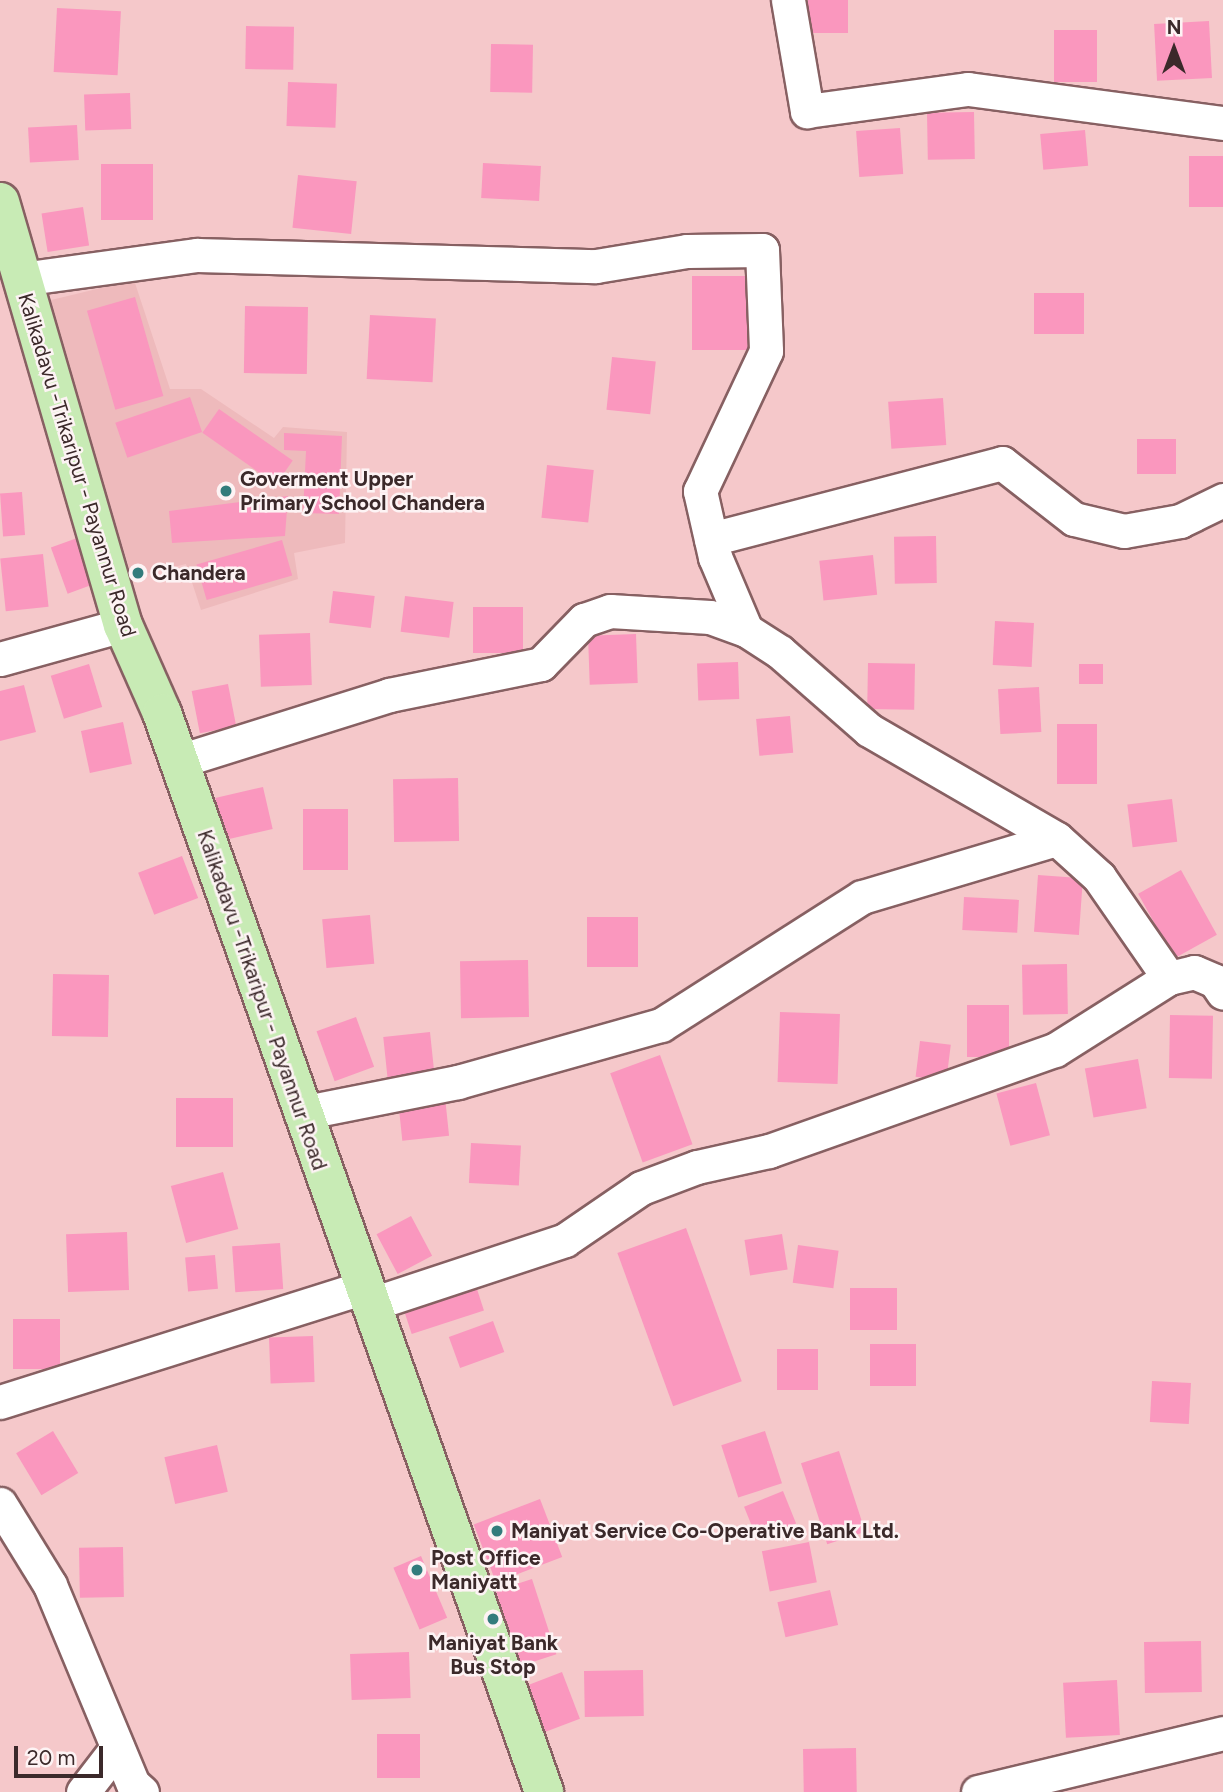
<!DOCTYPE html>
<html>
<head>
<meta charset="utf-8">
<style>
	body { margin:0 }
	#map { position:relative; width:1223px; height:1792px; overflow:hidden; background:#f5c8ca; font-family:Figtree,sans-serif }
	div>[style] { position:absolute }
	.built>* { inset:0; background:#eebabc }
	.building>* { inset:0; background:#fa97be; transform-origin:0 0 }
	.roads { filter:drop-shadow(2px 0 #876062) drop-shadow(-2px 0 #876062) drop-shadow(0 2px #876062) drop-shadow(0 -2px #876062) }
	.minor>* { height:33px; margin:-16.5px; padding:0 16.5px; transform-origin:16.5px; border-radius:16.5px; background:#fff }
	.major>* { height:38px; margin:-19px; padding:0 19px; transform-origin:19px; border-radius:19px; background:#c8ebb5 }
	.dots>* { width:19px; height:19px; translate:-50% -50%; box-sizing:border-box; border:4px solid #fdf3f4; border-radius:50% }
	span { translate:-50% -50%; white-space:nowrap; text-align:center; line-height:1.15; -webkit-text-stroke:5px #fdf3f4; paint-order:stroke }
	.street-label { font-size:21px; color:#3b292a }
	.poi-label { font-size:21px; color:#3b292a; font-weight:700 }
	.left { translate:0 -50%; text-align:left }
	.north { position:absolute; left:1139px; top:14px; width:70px; height:70px; -webkit-text-stroke:5px #fdf3f4; paint-order:stroke; rotate:0deg; font-size:19px; font-weight:700; line-height:28px; text-align:center; color:#3b292a }
	.north::after { content:''; display:block; margin:auto; width:24px; height:32px; background:#3b292a; clip-path:polygon(50% 0,100% 100%,50% 72%,0 100%) }
	.scale { position:absolute; left:14px; top:1746px; width:89px; height:32px; box-sizing:border-box; border:4px solid #3b292a; border-top:0; padding-left:9px; font-size:21px; line-height:24px; white-space:nowrap; color:#3b292a; -webkit-text-stroke:5px #fdf3f4; paint-order:stroke }
</style>
</head>
<body>
<div id="map">
	<div class="built">
		<div style="clip-path:polygon(134px 280px,170px 389px,201px 389px,274px 438px,283px 427px,347px 432px,345px 543px,294px 553px,298px 579px,201px 610px,186px 564px,132px 577px,47px 301px)"></div>
	</div>
	<div class="building">
		<div style="left:808px;top:0;width:40px;height:33px"></div>
		<div style="left:57px;top:8px;width:64px;height:64px;rotate:3deg"></div>
		<div style="left:1209px;top:21px;width:57px;height:55px;rotate:87deg"></div>
		<div style="left:246px;top:26px;width:48px;height:43px;rotate:1deg"></div>
		<div style="left:1054px;top:30px;width:43px;height:52px"></div>
		<div style="left:491px;top:44px;width:42px;height:48px;rotate:1deg"></div>
		<div style="left:288px;top:82px;width:49px;height:44px;rotate:2deg"></div>
		<div style="left:130px;top:93px;width:36px;height:46px;rotate:88deg"></div>
		<div style="left:974px;top:112px;width:47px;height:47px;rotate:89deg"></div>
		<div style="left:77px;top:125px;width:35px;height:49px;rotate:87deg"></div>
		<div style="left:900px;top:128px;width:46px;height:44px;rotate:86deg"></div>
		<div style="left:1085px;top:130px;width:36px;height:45px;rotate:85deg"></div>
		<div style="left:1189px;top:156px;width:34px;height:51px"></div>
		<div style="left:483px;top:163px;width:58px;height:35px;rotate:3deg"></div>
		<div style="left:101px;top:164px;width:52px;height:56px"></div>
		<div style="left:298px;top:175px;width:59px;height:53px;rotate:6deg"></div>
		<div style="left:83px;top:207px;width:39px;height:42px;rotate:81deg"></div>
		<div style="left:692px;top:276px;width:62px;height:74px"></div>
		<div style="left:1034px;top:293px;width:50px;height:41px"></div>
		<div style="left:135px;top:297px;width:103px;height:50px;rotate:74deg"></div>
		<div style="left:245px;top:306px;width:63px;height:67px;rotate:1deg"></div>
		<div style="left:370px;top:315px;width:66px;height:64px;rotate:3deg"></div>
		<div style="left:612px;top:357px;width:44px;height:53px;rotate:6deg"></div>
		<div style="left:190px;top:397px;width:37px;height:79px;rotate:71deg"></div>
		<div style="left:943px;top:398px;width:47px;height:55px;rotate:86deg"></div>
		<div style="left:219px;top:409px;width:90px;height:29px;rotate:35deg"></div>
		<div style="clip-path:polygon(284px 433px,342px 436px,339px 514px,303px 513px,306px 451px,284px 450px)"></div>
		<div style="left:1176px;top:439px;width:35px;height:39px;rotate:90deg"></div>
		<div style="left:547px;top:465px;width:47px;height:53px;rotate:6deg"></div>
		<div style="left:22px;top:492px;width:43px;height:22px;rotate:86deg"></div>
		<div style="clip-path:polygon(288px 496px,285px 536px,172px 543px,169px 511px)"></div>
		<div style="left:936px;top:536px;width:47px;height:42px;rotate:89deg"></div>
		<div style="left:80px;top:537px;width:49px;height:31px;rotate:70deg"></div>
		<div style="left:282px;top:540px;width:37px;height:89px;rotate:74deg"></div>
		<div style="left:43px;top:554px;width:53px;height:43px;rotate:84deg"></div>
		<div style="left:873px;top:555px;width:40px;height:54px;rotate:84deg"></div>
		<div style="left:333px;top:591px;width:42px;height:32px;rotate:7deg"></div>
		<div style="left:405px;top:596px;width:49px;height:36px;rotate:7deg"></div>
		<div style="left:523px;top:607px;width:46px;height:50px;rotate:90deg"></div>
		<div style="left:995px;top:621px;width:39px;height:44px;rotate:3deg"></div>
		<div style="left:310px;top:633px;width:52px;height:51px;rotate:88deg"></div>
		<div style="left:636px;top:634px;width:49px;height:48px;rotate:88deg"></div>
		<div style="left:738px;top:662px;width:37px;height:41px;rotate:88deg"></div>
		<div style="left:868px;top:663px;width:47px;height:46px;rotate:1deg"></div>
		<div style="left:89px;top:664px;width:45px;height:40px;rotate:73deg"></div>
		<div style="left:1079px;top:664px;width:24px;height:20px"></div>
		<div style="left:228px;top:684px;width:43px;height:37px;rotate:79deg"></div>
		<div style="clip-path:polygon(24px 685px,36px 732px,0 741px,0 691px)"></div>
		<div style="left:1039px;top:687px;width:45px;height:41px;rotate:87deg"></div>
		<div style="left:790px;top:716px;width:37px;height:34px;rotate:85deg"></div>
		<div style="left:123px;top:722px;width:43px;height:43px;rotate:78deg"></div>
		<div style="left:1057px;top:724px;width:40px;height:60px"></div>
		<div style="left:458px;top:778px;width:63px;height:65px;rotate:89deg"></div>
		<div style="left:263px;top:787px;width:43px;height:49px;rotate:77deg"></div>
		<div style="left:1172px;top:799px;width:43px;height:45px;rotate:83deg"></div>
		<div style="left:303px;top:809px;width:45px;height:61px"></div>
		<div style="left:182px;top:856px;width:45px;height:47px;rotate:69deg"></div>
		<div style="left:1181px;top:870px;width:74px;height:49px;rotate:61deg"></div>
		<div style="left:1038px;top:875px;width:45px;height:57px;rotate:4deg"></div>
		<div style="left:964px;top:897px;width:55px;height:33px;rotate:3deg"></div>
		<div style="left:370px;top:915px;width:49px;height:48px;rotate:85deg"></div>
		<div style="left:638px;top:917px;width:50px;height:51px;rotate:90deg"></div>
		<div style="left:528px;top:960px;width:57px;height:68px;rotate:89deg"></div>
		<div style="left:1067px;top:964px;width:50px;height:45px;rotate:89deg"></div>
		<div style="left:53px;top:974px;width:56px;height:62px;rotate:1deg"></div>
		<div style="left:967px;top:1005px;width:42px;height:52px"></div>
		<div style="left:780px;top:1012px;width:60px;height:70px;rotate:2deg"></div>
		<div style="left:1170px;top:1015px;width:43px;height:63px;rotate:1deg"></div>
		<div style="left:356px;top:1017px;width:53px;height:42px;rotate:70deg"></div>
		<div style="left:430px;top:1032px;width:46px;height:47px;rotate:84deg"></div>
		<div style="left:920px;top:1041px;width:31px;height:36px;rotate:7deg"></div>
		<div style="left:660px;top:1055px;width:95px;height:53px;rotate:70deg"></div>
		<div style="left:1138px;top:1059px;width:50px;height:54px;rotate:80deg"></div>
		<div style="left:1036px;top:1083px;width:54px;height:41px;rotate:75deg"></div>
		<div style="left:445px;top:1097px;width:39px;height:47px;rotate:84deg"></div>
		<div style="left:176px;top:1098px;width:57px;height:49px"></div>
		<div style="left:471px;top:1143px;width:50px;height:40px;rotate:3deg"></div>
		<div style="left:223px;top:1172px;width:59px;height:54px;rotate:75deg"></div>
		<div style="left:411px;top:1216px;width:45px;height:39px;rotate:62deg"></div>
		<div style="left:686px;top:1228px;width:163px;height:73px;rotate:70deg"></div>
		<div style="left:127px;top:1232px;width:58px;height:61px;rotate:88deg"></div>
		<div style="left:782px;top:1234px;width:36px;height:38px;rotate:81deg"></div>
		<div style="left:280px;top:1243px;width:46px;height:48px;rotate:86deg"></div>
		<div style="left:798px;top:1245px;width:41px;height:38px;rotate:8deg"></div>
		<div style="left:215px;top:1255px;width:34px;height:30px;rotate:85deg"></div>
		<div style="left:475px;top:1283px;width:29px;height:76px;rotate:72deg"></div>
		<div style="left:850px;top:1288px;width:47px;height:42px"></div>
		<div style="left:13px;top:1319px;width:47px;height:50px"></div>
		<div style="left:493px;top:1321px;width:33px;height:47px;rotate:70deg"></div>
		<div style="left:313px;top:1336px;width:46px;height:44px;rotate:88deg"></div>
		<div style="left:870px;top:1344px;width:46px;height:42px"></div>
		<div style="left:777px;top:1349px;width:41px;height:41px"></div>
		<div style="left:1152px;top:1381px;width:39px;height:41px;rotate:3deg"></div>
		<div style="left:53px;top:1431px;width:49px;height:43px;rotate:59deg"></div>
		<div style="left:765px;top:1431px;width:55px;height:46px;rotate:72deg"></div>
		<div style="left:217px;top:1445px;width:48px;height:54px;rotate:77deg"></div>
		<div style="left:839px;top:1451px;width:85px;height:40px;rotate:72deg"></div>
		<div style="left:783px;top:1491px;width:35px;height:42px;rotate:68deg"></div>
		<div style="left:540px;top:1499px;width:62px;height:71px;rotate:69deg"></div>
		<div style="left:809px;top:1542px;width:41px;height:48px;rotate:79deg"></div>
		<div style="left:123px;top:1547px;width:50px;height:44px;rotate:89deg"></div>
		<div style="left:421px;top:1556px;width:67px;height:30px;rotate:67deg"></div>
		<div style="left:532px;top:1579px;width:79px;height:38px;rotate:72deg"></div>
		<div style="left:830px;top:1590px;width:36px;height:54px;rotate:77deg"></div>
		<div style="left:1201px;top:1641px;width:51px;height:57px;rotate:89deg"></div>
		<div style="left:409px;top:1652px;width:46px;height:59px;rotate:88deg"></div>
		<div style="left:643px;top:1670px;width:46px;height:59px;rotate:89deg"></div>
		<div style="left:562px;top:1672px;width:50px;height:41px;rotate:69deg"></div>
		<div style="left:1117px;top:1680px;width:55px;height:54px;rotate:87deg"></div>
		<div style="left:377px;top:1734px;width:43px;height:44px"></div>
		<div style="left:856px;top:1748px;width:44px;height:53px;rotate:89deg"></div>
	</div>
	<div class="roads">
		<div class="minor">
			<div style="left:788px;top:0;width:113px;rotate:80.3deg"></div>
			<div style="left:807px;top:111px;width:162px;rotate:-7.8deg"></div>
			<div style="left:968px;top:89px;width:257px;rotate:7.6deg"></div>
			<div style="left:21px;top:279px;width:178px;rotate:-7.8deg"></div>
			<div style="left:197px;top:255px;width:399px;rotate:1.6deg"></div>
			<div style="left:596px;top:266px;width:92px;rotate:-9.4deg"></div>
			<div style="left:687px;top:251px;width:75px;rotate:-0.8deg"></div>
			<div style="left:762px;top:250px;width:101px;rotate:87.7deg"></div>
			<div style="left:766px;top:351px;width:155px;rotate:115.2deg"></div>
			<div style="left:700px;top:491px;width:68px;rotate:77.2deg"></div>
			<div style="left:715px;top:557px;width:79px;rotate:67deg"></div>
			<div style="left:711px;top:539px;width:301px;rotate:-14.6deg"></div>
			<div style="left:1002px;top:463px;width:91px;rotate:37.9deg"></div>
			<div style="left:1074px;top:519px;width:51px;rotate:13.5deg"></div>
			<div style="left:1124px;top:531px;width:57px;rotate:-10.1deg"></div>
			<div style="left:1180px;top:521px;width:48px;rotate:-26deg"></div>
			<div style="left:0;top:659px;width:128px;rotate:-15.5deg"></div>
			<div style="left:179px;top:761px;width:220px;rotate:-17.4deg"></div>
			<div style="left:389px;top:695px;width:155px;rotate:-11.5deg"></div>
			<div style="left:541px;top:664px;width:62px;rotate:-45.7deg"></div>
			<div style="left:584px;top:620px;width:28px;rotate:-19deg"></div>
			<div style="left:610px;top:611px;width:100px;rotate:3.4deg"></div>
			<div style="left:710px;top:617px;width:38px;rotate:20deg"></div>
			<div style="left:746px;top:630px;width:40px;rotate:32.9deg"></div>
			<div style="left:780px;top:652px;width:118px;rotate:41.2deg"></div>
			<div style="left:869px;top:730px;width:217px;rotate:30.1deg"></div>
			<div style="left:1057px;top:839px;width:57px;rotate:42.1deg"></div>
			<div style="left:1099px;top:877px;width:123px;rotate:55.3deg"></div>
			<div style="left:1169px;top:978px;width:26px;rotate:-13deg"></div>
			<div style="left:1194px;top:972px;width:23px;rotate:23deg"></div>
			<div style="left:1215px;top:981px;width:14px;rotate:56deg"></div>
			<div style="left:301px;top:1113px;width:160px;rotate:-11.2deg"></div>
			<div style="left:458px;top:1082px;width:211px;rotate:-15.7deg"></div>
			<div style="left:661px;top:1025px;width:238px;rotate:-32.5deg"></div>
			<div style="left:862px;top:897px;width:203px;rotate:-16.6deg"></div>
			<div style="left:369px;top:1305px;width:206px;rotate:-18.3deg"></div>
			<div style="left:565px;top:1240px;width:92px;rotate:-34.4deg"></div>
			<div style="left:641px;top:1188px;width:60px;rotate:-20.6deg"></div>
			<div style="left:697px;top:1167px;width:74px;rotate:-12.5deg"></div>
			<div style="left:769px;top:1151px;width:303px;rotate:-19.5deg"></div>
			<div style="left:1055px;top:1050px;width:135px;rotate:-32.3deg"></div>
			<div style="left:0;top:1402px;width:380px;rotate:-17.5deg"></div>
			<div style="left:0;top:1504px;width:95px;rotate:58.3deg"></div>
			<div style="left:50px;top:1585px;width:216px;rotate:67.4deg"></div>
			<div style="left:133px;top:1784px;width:12px;rotate:42deg"></div>
			<div style="left:83px;top:1792px;width:56px;rotate:-52.3deg"></div>
			<div style="left:978px;top:1792px;width:252px;rotate:-13.5deg"></div>
		</div>
		<div class="major">
			<div style="left:0;top:202px;width:441px;rotate:73.8deg"></div>
			<div style="left:123px;top:625px;width:96px;rotate:66.1deg"></div>
			<div style="left:162px;top:713px;width:1145px;rotate:70.5deg"></div>
		</div>
	</div>
	<div class="dots">
		<div style="left:226px;top:491px;background:#337c7c"></div>
		<div style="left:138px;top:573px;background:#337c7c"></div>
		<div style="left:497px;top:1531px;background:#337c7c"></div>
		<div style="left:417px;top:1570px;background:#337c7c"></div>
		<div style="left:493px;top:1619px;background:#337c7c"></div>
	</div>
	<div class="street-label">
		<span style="left:77px;top:465px;rotate:73deg">Kalikadavu -Trikaripur - Payannur Road</span>
		<span style="left:262px;top:1000px;rotate:71deg">Kalikadavu -Trikaripur - Payannur Road</span>
	</div>
	<div class="poi-label">
		<span class="left" style="left:240px;top:491px">Goverment Upper<br>Primary School Chandera</span>
		<span class="left" style="left:152px;top:573px">Chandera</span>
		<span class="left" style="left:511px;top:1531px">Maniyat Service Co-Operative Bank Ltd.</span>
		<span class="left" style="left:431px;top:1570px">Post Office<br>Maniyatt</span>
		<span style="left:493px;top:1655px">Maniyat Bank<br>Bus Stop</span>
	</div>
	<div class="north">N</div>
	<div class="scale">20 m</div>
</div>
</body>
</html>
